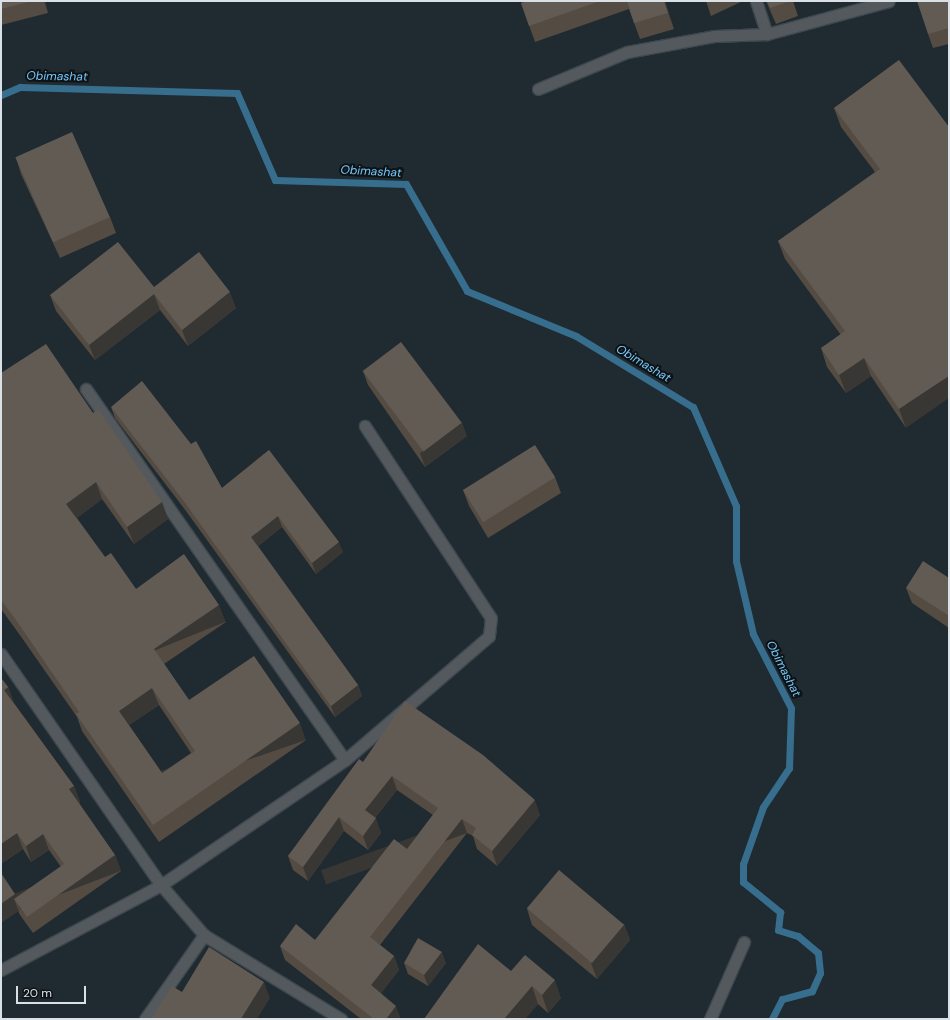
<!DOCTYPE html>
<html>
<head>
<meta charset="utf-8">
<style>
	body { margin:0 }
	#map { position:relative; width:950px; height:1020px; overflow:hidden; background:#1f2a31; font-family:"DM Sans",sans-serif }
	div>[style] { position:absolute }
	.stream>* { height:7px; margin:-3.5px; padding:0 3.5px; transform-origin:3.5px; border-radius:3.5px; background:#376d8d }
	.roads { filter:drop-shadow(1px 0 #3d474e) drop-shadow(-1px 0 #3d474e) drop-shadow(0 1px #3d474e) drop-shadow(0 -1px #3d474e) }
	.minor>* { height:11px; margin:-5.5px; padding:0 5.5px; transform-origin:5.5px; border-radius:5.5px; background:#54595d }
	.wall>* { inset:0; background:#544b42 }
	.shaded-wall>* { inset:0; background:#393734; transform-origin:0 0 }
	.building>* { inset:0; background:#625b54; transform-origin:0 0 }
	span { translate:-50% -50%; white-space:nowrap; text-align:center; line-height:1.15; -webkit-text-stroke:4px #0d1215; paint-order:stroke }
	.water-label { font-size:12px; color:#78c8fb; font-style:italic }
	.frame { position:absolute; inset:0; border:2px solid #d9e1e6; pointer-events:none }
	.scale { position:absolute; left:16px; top:986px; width:70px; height:18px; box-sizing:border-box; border:2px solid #d9e1e6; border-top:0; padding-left:5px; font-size:12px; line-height:14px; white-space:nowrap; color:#d9e1e6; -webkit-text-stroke:3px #0d1215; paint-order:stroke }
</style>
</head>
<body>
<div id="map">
	<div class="stream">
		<div style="left:1px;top:95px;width:21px;rotate:-23deg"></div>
		<div style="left:20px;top:87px;width:217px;rotate:1.6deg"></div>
		<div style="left:237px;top:93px;width:95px;rotate:66.4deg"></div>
		<div style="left:275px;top:180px;width:131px;rotate:1.7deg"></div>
		<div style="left:406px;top:184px;width:123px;rotate:60.3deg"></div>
		<div style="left:467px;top:291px;width:118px;rotate:22.4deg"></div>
		<div style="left:576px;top:336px;width:137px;rotate:31.3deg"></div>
		<div style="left:693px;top:407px;width:108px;rotate:66.5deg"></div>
		<div style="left:736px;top:506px;width:55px;rotate:90deg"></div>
		<div style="left:736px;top:561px;width:75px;rotate:76.9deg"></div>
		<div style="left:753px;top:634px;width:83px;rotate:62.8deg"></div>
		<div style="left:791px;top:708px;width:60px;rotate:91.9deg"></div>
		<div style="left:789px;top:768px;width:47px;rotate:123.7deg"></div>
		<div style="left:763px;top:807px;width:60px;rotate:109.3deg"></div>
		<div style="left:743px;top:864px;width:18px;rotate:90deg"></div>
		<div style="left:743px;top:882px;width:48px;rotate:39deg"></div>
		<div style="left:780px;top:912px;width:18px;rotate:96deg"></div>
		<div style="left:778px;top:930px;width:21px;rotate:17deg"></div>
		<div style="left:798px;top:936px;width:26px;rotate:40deg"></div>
		<div style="left:818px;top:953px;width:20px;rotate:84deg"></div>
		<div style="left:820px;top:973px;width:20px;rotate:114deg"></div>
		<div style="left:812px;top:991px;width:31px;rotate:165deg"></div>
		<div style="left:782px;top:999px;width:22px;rotate:117deg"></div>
	</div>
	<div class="roads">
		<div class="minor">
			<div style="left:756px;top:1px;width:35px;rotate:72deg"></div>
			<div style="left:767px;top:34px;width:126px;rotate:-15.1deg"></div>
			<div style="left:538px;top:89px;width:96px;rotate:-22.6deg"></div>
			<div style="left:627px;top:52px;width:88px;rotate:-10.4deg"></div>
			<div style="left:714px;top:36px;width:53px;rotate:-2.2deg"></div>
			<div style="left:86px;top:389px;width:452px;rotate:55.1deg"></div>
			<div style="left:1px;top:654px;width:281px;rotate:55.3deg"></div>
			<div style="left:161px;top:885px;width:66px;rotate:49.3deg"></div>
			<div style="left:204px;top:935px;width:161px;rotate:31.5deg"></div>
			<div style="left:1px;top:970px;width:181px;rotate:-28deg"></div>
			<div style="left:161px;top:885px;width:222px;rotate:-34.2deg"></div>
			<div style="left:345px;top:760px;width:190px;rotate:-40.7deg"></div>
			<div style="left:489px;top:636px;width:18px;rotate:-84deg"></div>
			<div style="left:491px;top:618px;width:230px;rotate:-123.3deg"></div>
			<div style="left:145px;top:1019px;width:103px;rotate:-54.9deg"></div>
			<div style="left:710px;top:1019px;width:84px;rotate:-66.2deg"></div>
		</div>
	</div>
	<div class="wall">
		<div style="clip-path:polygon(1px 1px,45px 1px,48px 13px,1px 25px)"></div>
		<div style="clip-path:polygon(527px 1px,665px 1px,674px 29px,640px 39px,629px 9px,535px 42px,521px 3px)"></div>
		<div style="clip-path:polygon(706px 1px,743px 1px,711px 16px)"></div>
		<div style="clip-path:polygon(766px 1px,793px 1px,798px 16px,776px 24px)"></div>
		<div style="clip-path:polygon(949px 1px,949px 44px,933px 48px,928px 34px)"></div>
		<div style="clip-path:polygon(899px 60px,906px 428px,871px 376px,846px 393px,827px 367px,821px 348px,841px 335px,785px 259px,778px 241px,875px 172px,841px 127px,834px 108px)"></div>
		<div style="clip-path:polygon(16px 158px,110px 217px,116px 233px,60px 258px,21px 174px)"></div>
		<div style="clip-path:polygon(154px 287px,236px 308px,188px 346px,160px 310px,95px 360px,56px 311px,50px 295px)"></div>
		<div style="clip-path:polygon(363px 371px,467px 436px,425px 467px,368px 385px)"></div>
		<div style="clip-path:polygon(evenodd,1px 373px,93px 413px,162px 502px,168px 519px,134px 544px,102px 499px,77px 518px,105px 557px,136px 589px,226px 622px,164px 664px,189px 700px,306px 740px,159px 842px,82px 731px,77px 717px,22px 638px,1px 609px,1px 373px,159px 705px,191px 753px,162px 773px,129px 725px,159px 705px)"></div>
		<div style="clip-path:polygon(111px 407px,222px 488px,269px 450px,343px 552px,316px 574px,282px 527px,258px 546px,358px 685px,362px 696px,335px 717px,186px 511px,115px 418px)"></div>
		<div style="clip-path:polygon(555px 477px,561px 493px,488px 538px,469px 506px,463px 490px)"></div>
		<div style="clip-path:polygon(949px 578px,949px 628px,912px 603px,906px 588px)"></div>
		<div style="clip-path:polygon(1px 678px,8px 687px,14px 703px,74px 786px,80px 802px,79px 803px,115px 855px,121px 871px,33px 933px,20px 915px,1px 873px,16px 898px,61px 867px,49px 850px,31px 862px,23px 849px,1px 864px)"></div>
		<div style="clip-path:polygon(363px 762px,540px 815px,497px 866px,477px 849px,473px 836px,467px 833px,380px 945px,394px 956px,399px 970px,381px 993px,401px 1019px,361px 1019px,285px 960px,280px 946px,315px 940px,407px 849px,433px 815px,397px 790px,375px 818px,381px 833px,368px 850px,344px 831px,308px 881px,293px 870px,288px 856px)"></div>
		<div style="clip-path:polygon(527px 909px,624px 924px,630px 940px,597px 979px,532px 925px)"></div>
		<div style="clip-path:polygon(404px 963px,446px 963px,428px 986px,408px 974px)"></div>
		<div style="clip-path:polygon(511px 971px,561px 998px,548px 1013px,538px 1004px,525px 1019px,424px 1019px)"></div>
	</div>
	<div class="shaded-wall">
		<div style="clip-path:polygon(44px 1px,45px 1px,48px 13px)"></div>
		<div style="clip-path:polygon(664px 1px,665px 1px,674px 29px,668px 13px)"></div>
		<div style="clip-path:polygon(230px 292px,236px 308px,188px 346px,182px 330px)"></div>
		<div style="clip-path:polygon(154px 294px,160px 310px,95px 360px,89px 345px)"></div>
		<div style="clip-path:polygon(864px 358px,871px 376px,846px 393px,839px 375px)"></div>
		<div style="clip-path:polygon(949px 376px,949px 398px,906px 428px,899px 409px)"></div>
		<div style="clip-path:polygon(462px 422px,467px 436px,425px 467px,420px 453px)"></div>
		<div style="clip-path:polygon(96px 482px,102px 499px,73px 521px,66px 504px)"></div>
		<div style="clip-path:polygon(162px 502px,168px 519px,134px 544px,127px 527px)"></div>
		<div style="clip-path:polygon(278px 516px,282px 527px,255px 548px,251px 537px)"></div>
		<div style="clip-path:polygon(339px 542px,343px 552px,316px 574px,312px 563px)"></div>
		<div style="left:219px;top:605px;width:18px;height:78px;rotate:68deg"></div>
		<div style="clip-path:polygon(358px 685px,362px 696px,335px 717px,331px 706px)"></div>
		<div style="clip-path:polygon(8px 687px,14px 703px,10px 706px,4px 690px)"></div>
		<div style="clip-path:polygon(152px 688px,159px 705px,125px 728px,119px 711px)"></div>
		<div style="left:300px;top:723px;width:18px;height:179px;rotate:71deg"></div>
		<div style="clip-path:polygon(392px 776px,397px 790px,370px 824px,365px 810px)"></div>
		<div style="left:74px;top:786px;width:17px;height:6px;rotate:69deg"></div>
		<div style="clip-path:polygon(535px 800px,540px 815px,497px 866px,492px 851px)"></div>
		<div style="clip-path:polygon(339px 817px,344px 831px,308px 881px,303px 867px)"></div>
		<div style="clip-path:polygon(376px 818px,381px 833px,368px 850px,363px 836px)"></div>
		<div style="left:462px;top:819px;width:15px;height:150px;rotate:70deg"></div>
		<div style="clip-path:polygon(17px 833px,23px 849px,1px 864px,1px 844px)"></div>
		<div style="clip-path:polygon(43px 834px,49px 850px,31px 862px,26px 846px)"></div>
		<div style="left:115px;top:855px;width:17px;height:108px;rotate:69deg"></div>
		<div style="clip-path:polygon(15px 894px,20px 907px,14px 899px,19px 911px,1px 923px,1px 904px)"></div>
		<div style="clip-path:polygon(624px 924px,630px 940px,597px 979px,591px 963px)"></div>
		<div style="clip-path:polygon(442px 952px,446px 963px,428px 986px,424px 975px)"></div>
		<div style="clip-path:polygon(394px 956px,399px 970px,376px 1000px,371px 985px)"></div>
		<div style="clip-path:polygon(555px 980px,561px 998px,548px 1013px,542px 995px)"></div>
		<div style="clip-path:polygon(264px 982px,270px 998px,257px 1019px,241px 1019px)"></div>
		<div style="clip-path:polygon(532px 986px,538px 1004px,525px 1019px,504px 1019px)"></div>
		<div style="clip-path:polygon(396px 1006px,401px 1019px,386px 1019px)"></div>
	</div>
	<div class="building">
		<div style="clip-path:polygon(1px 1px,32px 1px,1px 9px)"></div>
		<div style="clip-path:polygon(527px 1px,600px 1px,529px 26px,521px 3px)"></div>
		<div style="clip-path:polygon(627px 1px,664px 1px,668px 13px,634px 23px)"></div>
		<div style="clip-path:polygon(767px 1px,790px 1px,770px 8px)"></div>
		<div style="clip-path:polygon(917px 1px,949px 1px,949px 28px,928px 34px)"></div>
		<div style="clip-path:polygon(899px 60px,949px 127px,949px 376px,899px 409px,864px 358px,839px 375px,821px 348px,845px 331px,778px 241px,880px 169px,834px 108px)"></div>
		<div style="left:72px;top:132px;width:93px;height:62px;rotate:66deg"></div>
		<div style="clip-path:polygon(118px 242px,154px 287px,199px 252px,230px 292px,182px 330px,154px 294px,89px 345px,50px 295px)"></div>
		<div style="left:401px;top:342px;width:101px;height:48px;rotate:53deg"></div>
		<div style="clip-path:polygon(evenodd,46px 344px,93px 413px,98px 409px,162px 502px,127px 527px,96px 482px,66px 504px,105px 557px,111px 553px,136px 589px,184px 554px,219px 605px,154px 649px,189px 700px,254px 656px,300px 723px,153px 825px,76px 714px,79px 712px,16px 620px,1px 600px,1px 373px,46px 344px,152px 688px,195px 751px,162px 773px,119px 711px,152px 688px)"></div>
		<div style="clip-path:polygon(142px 381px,191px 444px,196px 441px,222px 488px,269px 450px,339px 542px,312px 563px,278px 516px,251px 537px,358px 685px,331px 706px,183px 500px,111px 407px)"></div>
		<div style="left:535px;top:445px;width:38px;height:85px;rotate:58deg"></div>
		<div style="clip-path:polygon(923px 561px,949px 578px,949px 616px,906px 588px)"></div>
		<div style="clip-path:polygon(1px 678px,8px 687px,4px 690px,74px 786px,69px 789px,115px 855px,27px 917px,14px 899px,64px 864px,43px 834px,26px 846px,17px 833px,1px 844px)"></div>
		<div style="clip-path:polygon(405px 701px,483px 755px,535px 800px,492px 851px,472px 835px,476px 828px,462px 819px,370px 937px,394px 956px,371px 985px,396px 1006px,386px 1019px,374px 1019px,280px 946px,296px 924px,315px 940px,394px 839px,407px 849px,438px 808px,392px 776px,365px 810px,376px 818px,363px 836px,339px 817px,303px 867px,288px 856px,359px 759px,363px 762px)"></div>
		<div style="left:559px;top:870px;width:85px;height:50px;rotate:40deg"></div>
		<div style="clip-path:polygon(1px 873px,15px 894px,1px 904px)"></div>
		<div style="clip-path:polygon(418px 938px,442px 952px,424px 975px,404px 963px)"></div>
		<div style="clip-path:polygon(478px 944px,511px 971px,525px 955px,555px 980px,542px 995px,532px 986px,504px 1019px,424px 1019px)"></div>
		<div style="clip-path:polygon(209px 947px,264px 982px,241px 1019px,151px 1019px,172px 986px,182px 992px)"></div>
	</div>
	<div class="water-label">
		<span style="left:57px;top:77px;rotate:1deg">Obimashat</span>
		<span style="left:371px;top:172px;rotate:3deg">Obimashat</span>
		<span style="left:643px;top:364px;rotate:31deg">Obimashat</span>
		<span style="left:783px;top:669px;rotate:63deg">Obimashat</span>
	</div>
	<div class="frame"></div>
	<div class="scale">20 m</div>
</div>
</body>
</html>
